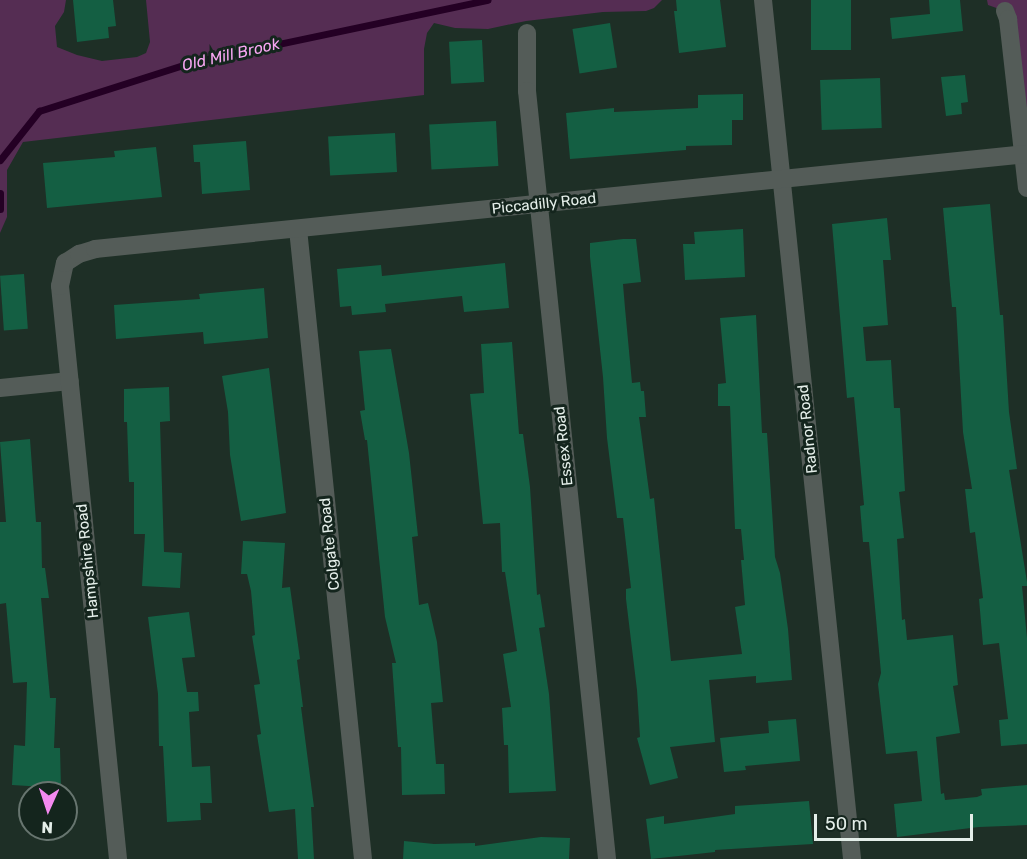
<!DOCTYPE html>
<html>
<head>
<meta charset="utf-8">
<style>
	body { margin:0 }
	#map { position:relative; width:1027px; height:859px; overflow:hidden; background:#1e2f26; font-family:Rubik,sans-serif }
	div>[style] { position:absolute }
	.green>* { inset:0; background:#552d53 }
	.stream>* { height:7px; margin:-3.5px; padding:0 3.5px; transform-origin:3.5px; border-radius:3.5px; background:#240024 }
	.building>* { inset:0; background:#145f43; transform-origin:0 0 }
	.street>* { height:18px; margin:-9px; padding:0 9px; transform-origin:9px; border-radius:9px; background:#545c58 }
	span { translate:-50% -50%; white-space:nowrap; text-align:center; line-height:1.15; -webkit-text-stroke:6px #14251d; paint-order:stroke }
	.street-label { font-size:15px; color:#e4eee9 }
	.water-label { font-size:16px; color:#f7a6f2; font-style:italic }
	.north { position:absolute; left:18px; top:781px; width:60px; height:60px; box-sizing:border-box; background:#14251d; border:2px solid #67756f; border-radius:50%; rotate:183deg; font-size:16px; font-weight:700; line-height:24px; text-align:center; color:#e4eee9 }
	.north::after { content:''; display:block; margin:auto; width:21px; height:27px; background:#f489f0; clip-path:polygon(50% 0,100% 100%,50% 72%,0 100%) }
	.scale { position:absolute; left:814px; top:814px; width:159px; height:27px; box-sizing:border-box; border:3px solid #e4eee9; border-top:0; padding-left:8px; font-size:18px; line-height:21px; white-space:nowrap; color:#e4eee9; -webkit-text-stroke:4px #14251d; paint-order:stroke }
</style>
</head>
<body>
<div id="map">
	<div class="green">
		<div style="clip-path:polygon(0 0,66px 0,64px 12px,55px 26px,57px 47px,77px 55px,102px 61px,137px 57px,146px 53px,150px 42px,146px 0,662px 0,654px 8px,646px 11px,603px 12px,526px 21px,488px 29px,455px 28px,434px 23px,427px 33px,424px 49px,424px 95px,23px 142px,7px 170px,7px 217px,0 233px)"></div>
		<div style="clip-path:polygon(987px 0,1027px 0,1027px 154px,1005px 11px,988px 5px)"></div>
	</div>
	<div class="stream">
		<div style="left:0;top:160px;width:63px;rotate:-51.5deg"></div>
		<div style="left:39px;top:111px;width:162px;rotate:-17.7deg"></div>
		<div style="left:193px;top:62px;width:301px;rotate:-11.9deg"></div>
		<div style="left:0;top:193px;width:16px;rotate:90deg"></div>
	</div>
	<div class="building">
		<div style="clip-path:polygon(73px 0,113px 0,116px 26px,108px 27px,109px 38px,77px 42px)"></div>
		<div style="clip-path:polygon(676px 0,720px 0,726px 47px,679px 53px,674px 11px,677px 11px)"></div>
		<div style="left:811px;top:0;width:40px;height:50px"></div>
		<div style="clip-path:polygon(929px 0,960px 0,963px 31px,892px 39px,890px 18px,930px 14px)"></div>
		<div style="left:610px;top:23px;width:45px;height:38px;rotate:81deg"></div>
		<div style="left:482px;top:40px;width:42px;height:33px;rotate:87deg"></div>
		<div style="clip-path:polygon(965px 75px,968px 102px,961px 103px,962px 114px,946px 116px,941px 77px)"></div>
		<div style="left:880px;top:78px;width:50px;height:60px;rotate:88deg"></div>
		<div style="clip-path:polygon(743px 94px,743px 120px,732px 120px,732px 145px,686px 146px,686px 150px,570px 159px,566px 113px,614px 108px,614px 112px,698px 108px,698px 95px)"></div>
		<div style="left:496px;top:121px;width:45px;height:67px;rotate:87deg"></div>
		<div style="left:395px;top:133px;width:39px;height:67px;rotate:87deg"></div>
		<div style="clip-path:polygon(246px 141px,250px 190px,202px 194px,200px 162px,194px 162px,193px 145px)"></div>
		<div style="clip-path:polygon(156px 147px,162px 197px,47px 208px,43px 163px,115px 157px,114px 151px)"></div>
		<div style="clip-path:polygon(990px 204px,1000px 315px,1003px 315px,1009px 412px,1017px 469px,1009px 470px,1027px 582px,1027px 586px,1022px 586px,1027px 638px,1027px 744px,1001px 746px,999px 720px,1008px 719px,999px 643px,983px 645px,979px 599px,983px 598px,975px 532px,970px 533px,965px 489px,972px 489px,963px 432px,956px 307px,952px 307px,943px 208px)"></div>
		<div style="clip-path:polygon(887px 218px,891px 260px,883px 260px,888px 325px,863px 327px,866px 361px,891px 360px,894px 408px,900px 408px,905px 491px,899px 492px,904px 538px,897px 539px,902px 620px,905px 619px,907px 640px,953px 635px,958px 685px,953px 686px,960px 733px,936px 737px,941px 794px,944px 793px,945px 800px,977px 797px,982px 795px,981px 789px,1027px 785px,1027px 825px,979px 827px,897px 837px,894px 804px,922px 801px,917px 751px,886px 754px,878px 684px,881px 673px,869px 542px,863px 542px,860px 506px,864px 505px,854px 397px,847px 398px,832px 224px)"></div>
		<div style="clip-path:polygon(743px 229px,745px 277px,685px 280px,683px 244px,695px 244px,694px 232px)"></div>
		<div style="clip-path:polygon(623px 239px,636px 239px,641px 282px,623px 284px,625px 308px,632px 383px,640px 382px,641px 391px,644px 391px,646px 417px,639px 417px,650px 499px,654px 498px,671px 661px,742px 654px,735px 607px,745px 605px,741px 560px,744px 560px,741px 529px,735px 529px,730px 406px,718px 406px,718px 384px,726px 383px,720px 318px,756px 315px,762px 433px,767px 433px,775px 557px,780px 573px,788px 629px,792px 680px,756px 683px,756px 676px,709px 680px,715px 742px,670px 747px,678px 778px,650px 785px,637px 738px,640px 737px,637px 690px,626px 599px,626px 589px,631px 588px,623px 518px,617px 518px,607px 438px,603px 377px,590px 257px,590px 243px)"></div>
		<div style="clip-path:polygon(505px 263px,509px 308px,464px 312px,462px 296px,385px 304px,386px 312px,352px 315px,351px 306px,340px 307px,337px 269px,381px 265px,382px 276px)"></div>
		<div style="left:24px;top:274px;width:55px;height:24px;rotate:86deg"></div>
		<div style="clip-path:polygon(264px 288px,268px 338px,204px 344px,203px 332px,116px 339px,114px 305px,200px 299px,199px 294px)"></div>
		<div style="clip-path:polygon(512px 342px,519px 434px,523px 434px,530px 487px,537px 595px,540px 594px,545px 627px,539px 628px,549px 694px,556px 791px,509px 793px,508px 745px,504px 745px,502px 708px,511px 707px,503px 654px,517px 651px,505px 572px,502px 572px,500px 523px,483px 524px,470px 394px,484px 393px,481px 344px)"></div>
		<div style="clip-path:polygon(391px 349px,409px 453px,418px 536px,412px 537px,419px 605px,428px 603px,437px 642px,443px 702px,431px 703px,436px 764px,444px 764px,445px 794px,402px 795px,401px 747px,398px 747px,392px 663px,396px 663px,385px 617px,367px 440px,365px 440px,360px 411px,365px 410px,359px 351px)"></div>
		<div style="clip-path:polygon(269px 368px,286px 513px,241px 521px,230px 455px,228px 412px,222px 376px)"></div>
		<div style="clip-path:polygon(169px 387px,170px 421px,160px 422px,164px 552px,182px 553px,180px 588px,142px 586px,145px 534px,134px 534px,134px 482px,129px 482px,127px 422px,124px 422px,124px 389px)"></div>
		<div style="clip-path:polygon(30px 439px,36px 522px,41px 522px,42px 568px,45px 568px,49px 598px,41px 598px,50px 698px,56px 698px,54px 748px,60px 748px,61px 788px,12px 785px,14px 745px,25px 746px,27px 682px,13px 683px,6px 603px,0 604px,0 522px,6px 522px,0 442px)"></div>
		<div style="clip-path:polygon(243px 541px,285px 543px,282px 588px,290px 587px,300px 659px,297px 660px,303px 707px,301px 707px,314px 807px,311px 807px,314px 859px,298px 859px,295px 809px,269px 812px,257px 735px,261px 734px,254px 685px,260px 684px,252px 636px,255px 635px,251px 591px,247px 574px,241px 574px)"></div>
		<div style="clip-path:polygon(189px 612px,195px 657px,182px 658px,187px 692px,198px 692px,199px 711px,189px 712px,192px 767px,210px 766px,212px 803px,200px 803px,201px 820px,167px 822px,163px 746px,159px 746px,158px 694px,148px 617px)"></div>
		<div style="clip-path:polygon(796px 719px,800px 761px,745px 766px,746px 770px,724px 772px,720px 738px,769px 733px,768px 721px)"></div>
		<div style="clip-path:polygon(809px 801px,813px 844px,715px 850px,715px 852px,651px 859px,646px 819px,664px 816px,664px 824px,735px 814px,735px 806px)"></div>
		<div style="clip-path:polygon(541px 837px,570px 838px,569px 859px,403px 859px,404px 841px,434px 844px,475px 843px,475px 846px)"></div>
	</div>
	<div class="street">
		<div style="left:763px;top:0;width:864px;rotate:84.08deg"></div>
		<div style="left:1005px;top:11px;width:9px;rotate:69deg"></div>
		<div style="left:1008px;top:19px;width:170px;rotate:83.6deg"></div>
		<div style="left:527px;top:33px;width:58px;rotate:90deg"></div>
		<div style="left:527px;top:91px;width:772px;rotate:84.05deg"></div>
		<div style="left:298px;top:229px;width:633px;rotate:84.11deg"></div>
		<div style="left:0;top:388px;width:70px;rotate:-5.7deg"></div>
		<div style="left:118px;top:859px;width:576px;rotate:-95.78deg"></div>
		<div style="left:60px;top:286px;width:24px;rotate:-78deg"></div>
		<div style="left:65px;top:263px;width:17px;rotate:-33deg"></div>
		<div style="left:79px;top:254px;width:17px;rotate:-17deg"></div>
		<div style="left:95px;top:249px;width:937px;rotate:-5.82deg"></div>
	</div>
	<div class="street-label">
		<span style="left:544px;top:204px;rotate:-6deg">Piccadilly Road</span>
		<span style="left:808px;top:429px;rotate:-96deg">Radnor Road</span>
		<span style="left:564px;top:446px;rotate:-96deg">Essex Road</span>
		<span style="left:330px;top:544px;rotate:-96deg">Colgate Road</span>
		<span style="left:88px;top:561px;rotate:-96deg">Hampshire Road</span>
	</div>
	<div class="water-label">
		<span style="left:231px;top:55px;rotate:-13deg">Old Mill Brook</span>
	</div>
	<div class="north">N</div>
	<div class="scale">50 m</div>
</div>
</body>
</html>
